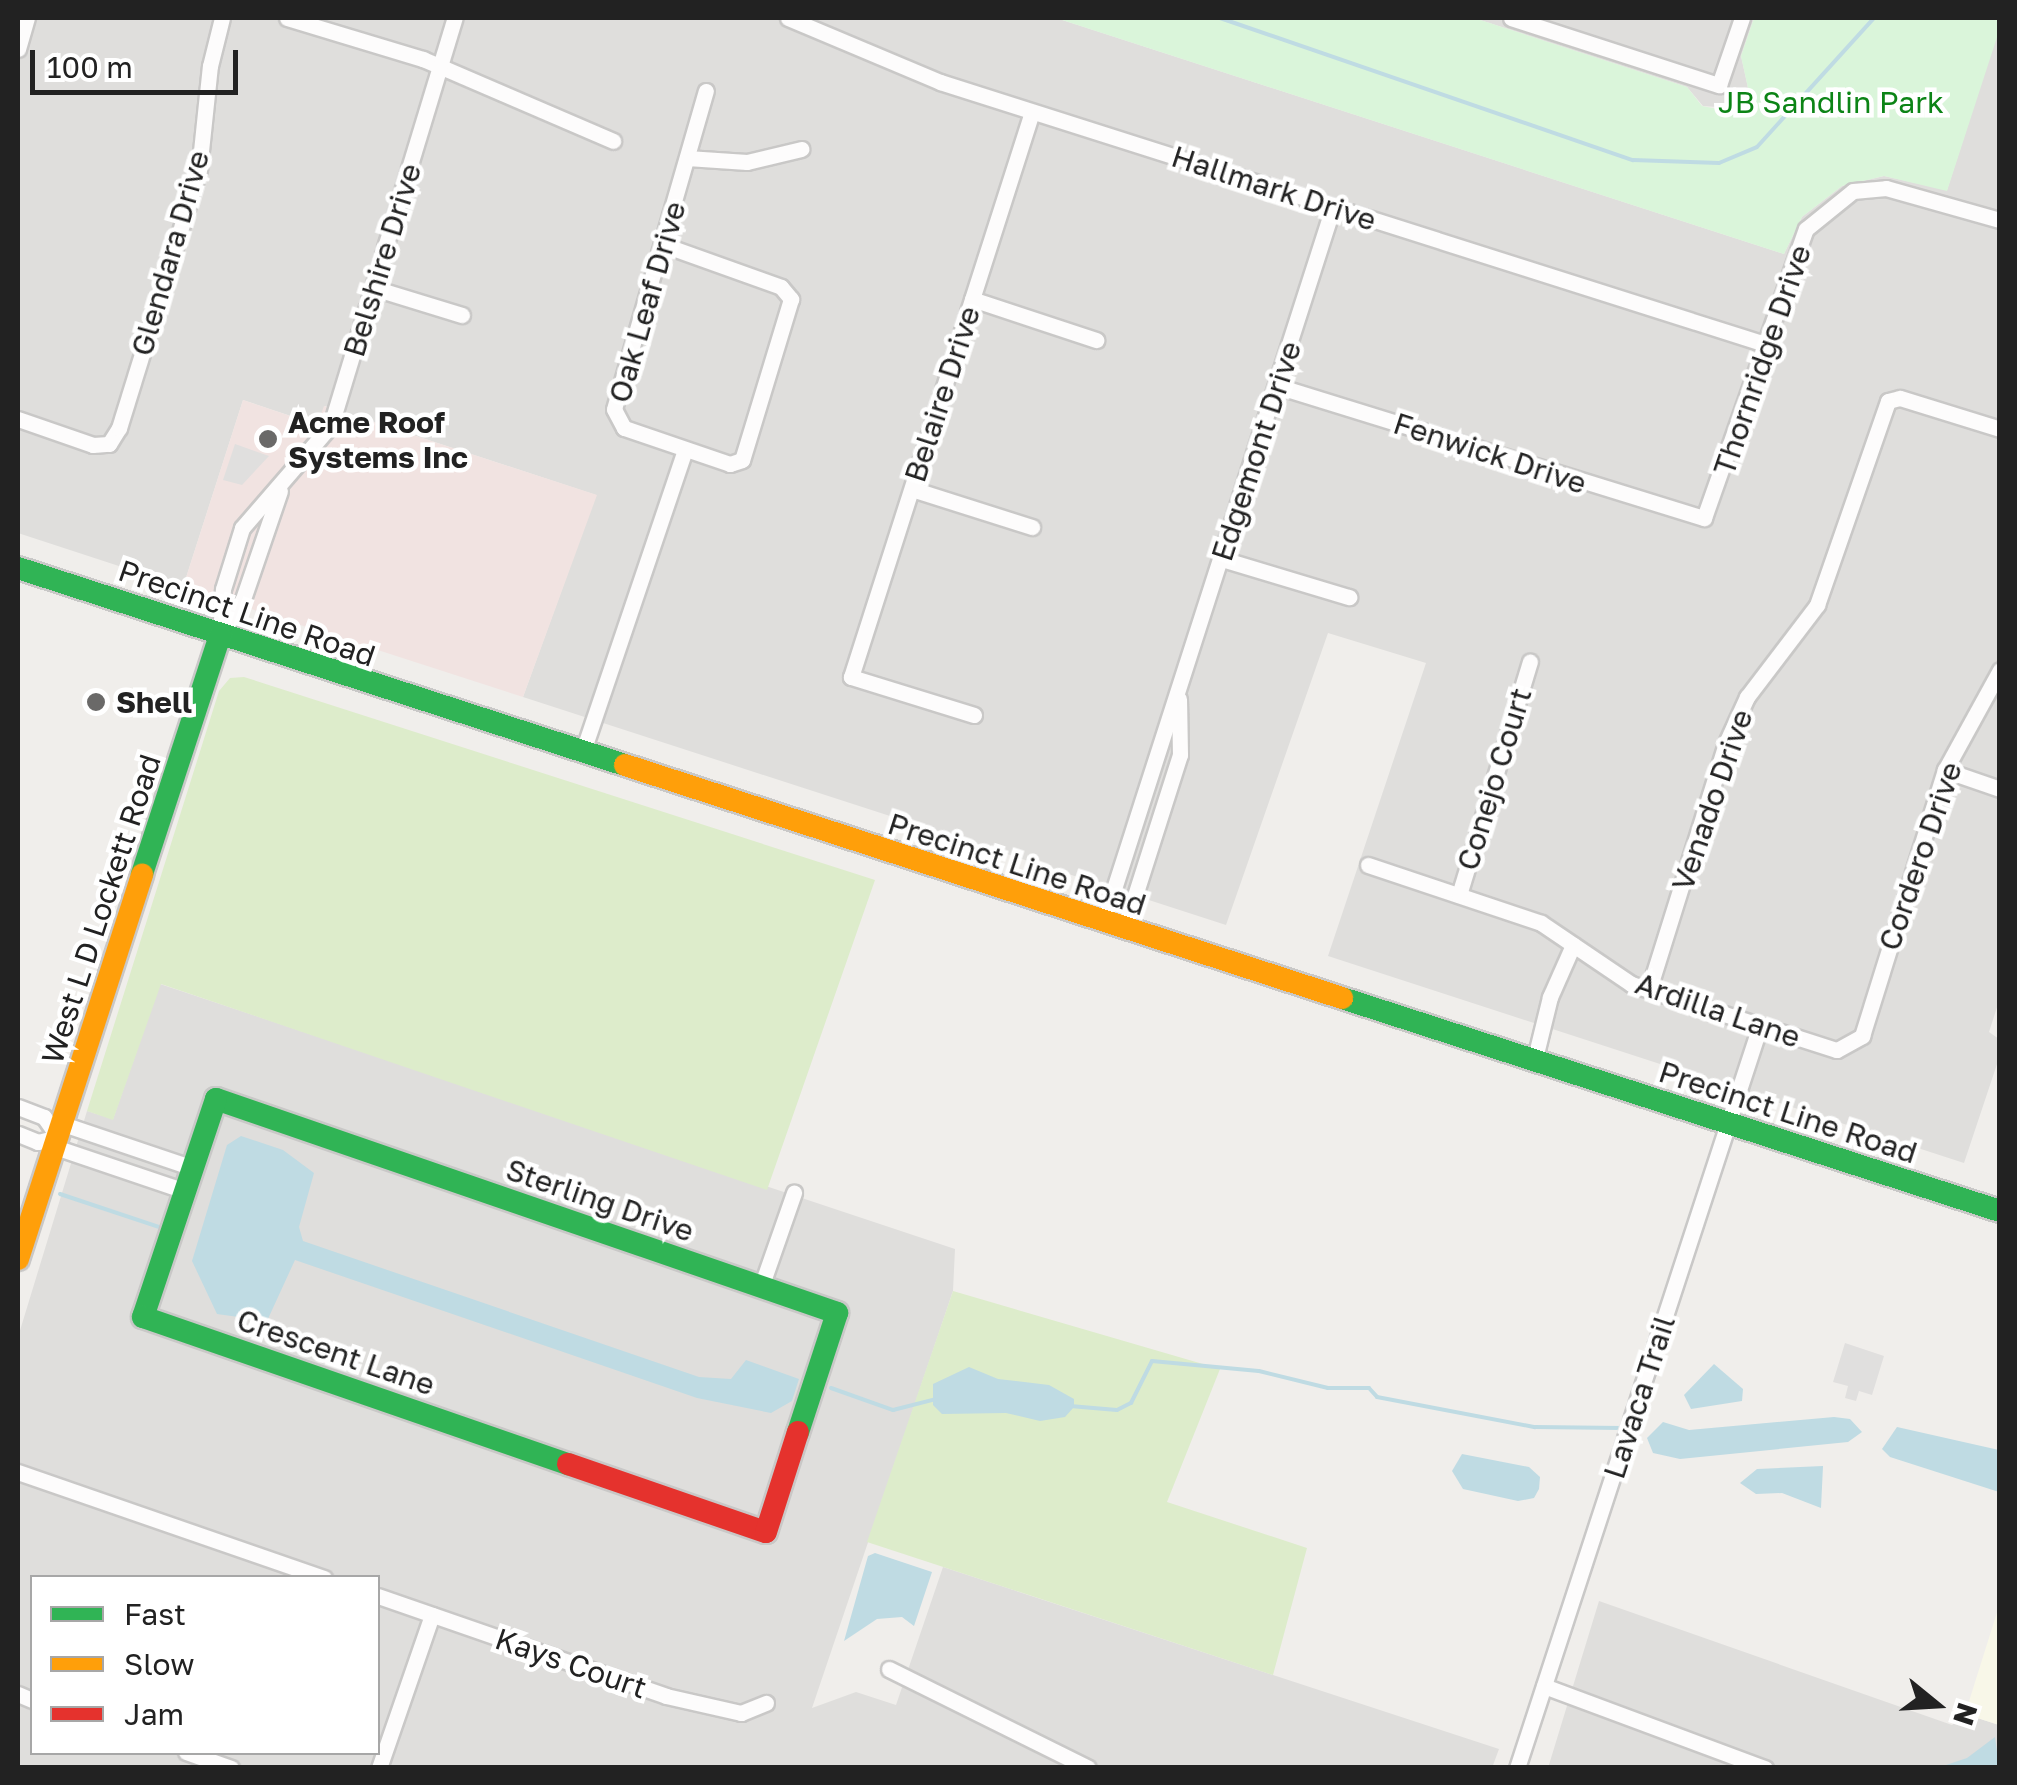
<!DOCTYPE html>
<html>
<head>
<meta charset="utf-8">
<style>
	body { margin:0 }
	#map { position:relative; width:2017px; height:1785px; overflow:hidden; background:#f0eeeb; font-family:"Golos Text",sans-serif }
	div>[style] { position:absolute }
	.residential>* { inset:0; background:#dfdedc }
	.commercial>* { inset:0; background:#f1e3e1 }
	.education>* { inset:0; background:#f8f7e8 }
	.grass>* { inset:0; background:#ddeccb }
	.park>* { inset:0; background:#daf5da }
	.parking>* { inset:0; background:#e0dfde }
	.water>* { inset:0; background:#bfdbe3 }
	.stream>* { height:4px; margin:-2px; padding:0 2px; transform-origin:2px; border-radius:2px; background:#bfdbe3 }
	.roads { filter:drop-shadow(2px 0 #c9c8c7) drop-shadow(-2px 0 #c9c8c7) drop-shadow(0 2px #c9c8c7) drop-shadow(0 -2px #c9c8c7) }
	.street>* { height:15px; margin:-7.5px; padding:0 7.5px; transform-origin:7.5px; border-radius:7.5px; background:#fdfcfc }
	.fast>* { height:22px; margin:-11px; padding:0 11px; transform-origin:11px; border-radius:11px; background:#30b455 }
	.slow>* { height:22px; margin:-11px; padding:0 11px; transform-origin:11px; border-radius:11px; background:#ff9f0a }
	.jam>* { height:22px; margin:-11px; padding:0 11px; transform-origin:11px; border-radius:11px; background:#e5322d }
	.dots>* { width:28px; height:28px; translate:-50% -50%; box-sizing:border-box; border:5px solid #fff; border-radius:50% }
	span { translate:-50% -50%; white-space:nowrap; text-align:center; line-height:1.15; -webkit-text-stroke:9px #fff; paint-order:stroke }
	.park-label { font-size:30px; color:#0c8416 }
	.street-label { font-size:30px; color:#222 }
	.poi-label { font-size:30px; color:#222; font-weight:700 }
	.left { translate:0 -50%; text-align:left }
	.frame { position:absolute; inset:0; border:20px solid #222; pointer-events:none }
	.legend { position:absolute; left:30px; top:1575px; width:350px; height:180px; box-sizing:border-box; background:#fff; border:2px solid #a7a7a7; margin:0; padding:12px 18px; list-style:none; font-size:30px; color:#222 }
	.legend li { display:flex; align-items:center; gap:20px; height:50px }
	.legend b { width:50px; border:2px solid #a7a7a7 }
	.north { position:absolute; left:1887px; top:1655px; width:100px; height:100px; -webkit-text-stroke:8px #fff; paint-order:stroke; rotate:108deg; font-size:28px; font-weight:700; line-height:40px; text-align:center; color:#222 }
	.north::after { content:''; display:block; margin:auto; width:35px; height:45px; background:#222; clip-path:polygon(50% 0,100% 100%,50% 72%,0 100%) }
	.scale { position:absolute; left:30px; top:50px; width:208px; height:45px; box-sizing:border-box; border:5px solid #222; border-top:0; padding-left:12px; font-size:30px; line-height:35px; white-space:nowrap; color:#222; -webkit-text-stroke:8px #fff; paint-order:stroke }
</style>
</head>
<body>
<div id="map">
	<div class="residential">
		<div style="clip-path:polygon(18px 18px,1056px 18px,1784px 254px,1802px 217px,1842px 186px,1884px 176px,1947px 190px,1999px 28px,2000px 998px,1989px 1032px,1999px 1039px,1999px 1058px,1964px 1163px,1328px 956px,1426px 663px,1328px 633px,1226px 925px,523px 697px,596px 495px,325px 406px,318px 425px,243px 400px,183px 587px,18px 533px)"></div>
		<div style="clip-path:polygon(1474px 18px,1754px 18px,1741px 56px,1748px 88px,1734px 108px,1703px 106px,1687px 87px)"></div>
		<div style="clip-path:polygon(evenodd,160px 984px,955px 1249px,953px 1291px,812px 1708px,856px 1692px,896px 1705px,943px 1567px,1499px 1749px,1492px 1768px,18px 1768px,18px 1337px,87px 1111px,113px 1119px,160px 984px,32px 1578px,378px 1578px,378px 1752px,32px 1752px,32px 1578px)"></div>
		<div style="clip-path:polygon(1599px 1601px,1952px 1725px,1965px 1714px,1999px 1725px,1999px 1767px,1548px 1768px)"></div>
	</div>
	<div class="commercial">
		<div style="clip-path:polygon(243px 400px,317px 425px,324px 406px,597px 495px,523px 697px,183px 587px)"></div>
	</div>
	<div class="education">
		<div style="clip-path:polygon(1999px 1606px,1999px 1725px,1965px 1714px)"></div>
	</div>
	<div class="grass">
		<div style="clip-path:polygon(244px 677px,875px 880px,767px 1190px,161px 984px,113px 1120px,87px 1111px,219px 691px,230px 678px)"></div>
		<div style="clip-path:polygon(953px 1291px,1220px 1369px,1167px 1502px,1307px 1548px,1273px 1675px,867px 1542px)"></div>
	</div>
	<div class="park">
		<div style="clip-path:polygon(1056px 18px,1474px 18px,1687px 87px,1702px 106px,1718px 109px,1734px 108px,1748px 88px,1741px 56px,1754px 18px,1999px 18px,2000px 28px,1947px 191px,1884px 176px,1842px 186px,1802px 217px,1784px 254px)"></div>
	</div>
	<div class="parking">
		<div style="clip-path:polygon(235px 444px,269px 456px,242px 485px,223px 480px)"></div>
		<div style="clip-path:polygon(1845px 1343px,1884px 1356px,1872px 1395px,1859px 1391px,1856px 1401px,1845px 1398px,1848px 1386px,1833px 1382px)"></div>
	</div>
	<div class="water">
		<div style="clip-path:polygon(241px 1136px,283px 1150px,314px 1173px,299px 1227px,303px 1241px,699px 1377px,731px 1379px,746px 1360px,799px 1379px,792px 1401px,771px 1413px,697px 1398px,295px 1260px,267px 1321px,217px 1314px,192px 1261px,227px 1145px)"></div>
		<div style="clip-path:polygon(1714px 1364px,1743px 1389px,1742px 1401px,1691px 1409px,1684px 1395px)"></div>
		<div style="clip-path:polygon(969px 1367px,998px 1379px,1049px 1385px,1074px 1399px,1074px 1407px,1065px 1417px,1040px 1421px,1006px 1413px,942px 1414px,933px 1405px,933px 1384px)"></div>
		<div style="clip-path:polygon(1834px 1417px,1850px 1419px,1862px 1432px,1848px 1442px,1680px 1459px,1653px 1453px,1647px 1438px,1663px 1422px,1689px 1430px)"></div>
		<div style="clip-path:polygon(1897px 1427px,1999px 1450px,1999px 1492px,1890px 1457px,1882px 1449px)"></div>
		<div style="clip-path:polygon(1462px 1454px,1529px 1467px,1540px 1477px,1539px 1489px,1534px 1498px,1518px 1501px,1463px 1489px,1452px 1471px)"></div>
		<div style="clip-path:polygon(1823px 1466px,1821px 1508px,1782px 1493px,1756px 1494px,1740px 1483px,1757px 1469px)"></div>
		<div style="clip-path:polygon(875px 1553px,932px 1572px,914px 1626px,902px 1617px,877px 1619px,844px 1641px,868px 1556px)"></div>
		<div style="clip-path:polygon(1995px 1737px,1999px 1767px,1940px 1767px,1967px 1758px)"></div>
	</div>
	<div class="stream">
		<div style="left:1220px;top:18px;width:437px;rotate:19deg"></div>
		<div style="left:1633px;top:160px;width:86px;rotate:2deg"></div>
		<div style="left:1719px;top:163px;width:41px;rotate:-22.8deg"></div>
		<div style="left:1757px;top:147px;width:174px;rotate:-47.8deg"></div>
		<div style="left:60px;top:1194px;width:104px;rotate:18.4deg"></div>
		<div style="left:831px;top:1388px;width:66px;rotate:19.5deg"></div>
		<div style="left:893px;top:1410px;width:44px;rotate:-14.3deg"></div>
		<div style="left:1070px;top:1406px;width:47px;rotate:4.9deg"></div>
		<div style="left:1117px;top:1410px;width:16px;rotate:-27deg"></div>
		<div style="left:1131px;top:1403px;width:47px;rotate:-63.4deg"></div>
		<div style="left:1152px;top:1361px;width:107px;rotate:5.3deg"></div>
		<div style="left:1259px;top:1371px;width:71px;rotate:13.8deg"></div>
		<div style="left:1328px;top:1388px;width:41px"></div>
		<div style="left:1369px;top:1388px;width:12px;rotate:48deg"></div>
		<div style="left:1377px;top:1397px;width:161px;rotate:10.8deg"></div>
		<div style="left:1535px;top:1427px;width:86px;rotate:0.7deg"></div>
	</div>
	<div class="roads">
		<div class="street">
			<div style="left:287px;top:18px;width:142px;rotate:16.8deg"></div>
			<div style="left:423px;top:59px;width:207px;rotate:23.3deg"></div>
			<div style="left:788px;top:18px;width:165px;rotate:22.8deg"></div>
			<div style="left:940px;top:82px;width:866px;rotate:17.62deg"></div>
			<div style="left:1511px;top:18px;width:219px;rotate:17.9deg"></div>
			<div style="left:1719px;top:85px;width:71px;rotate:-71.1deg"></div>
			<div style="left:18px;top:49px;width:32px;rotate:-74deg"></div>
			<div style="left:687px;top:158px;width:60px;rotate:3.8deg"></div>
			<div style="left:747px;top:162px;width:56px;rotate:-13.5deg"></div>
			<div style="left:664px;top:245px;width:124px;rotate:19.7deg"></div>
			<div style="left:781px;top:287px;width:16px;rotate:50deg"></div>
			<div style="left:791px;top:299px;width:168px;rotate:106.9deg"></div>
			<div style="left:742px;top:460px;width:13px;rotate:162deg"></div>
			<div style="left:730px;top:464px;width:112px;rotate:-161.2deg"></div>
			<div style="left:624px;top:428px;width:21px;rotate:-118deg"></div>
			<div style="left:614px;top:409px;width:331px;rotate:-73.9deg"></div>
			<div style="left:374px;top:288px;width:92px;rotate:17.1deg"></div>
			<div style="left:972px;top:299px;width:131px;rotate:18.3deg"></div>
			<div style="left:1277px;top:386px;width:447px;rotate:17.2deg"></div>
			<div style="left:1704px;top:518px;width:306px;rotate:-70.6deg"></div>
			<div style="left:1806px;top:229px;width:60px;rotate:-39deg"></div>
			<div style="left:1853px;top:191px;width:33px;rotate:-5deg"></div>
			<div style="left:1886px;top:188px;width:118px;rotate:15.7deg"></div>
			<div style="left:18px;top:419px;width:79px;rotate:19.1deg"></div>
			<div style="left:93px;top:445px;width:16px;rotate:-4deg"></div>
			<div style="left:109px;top:444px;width:19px;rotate:-58deg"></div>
			<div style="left:119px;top:428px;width:270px;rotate:-72.8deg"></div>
			<div style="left:199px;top:170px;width:105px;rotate:-84deg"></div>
			<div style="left:210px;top:66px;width:49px;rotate:-76deg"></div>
			<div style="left:912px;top:489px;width:126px;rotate:17.6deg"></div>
			<div style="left:1222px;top:559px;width:133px;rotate:16.7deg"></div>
			<div style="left:223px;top:631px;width:38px;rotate:-58deg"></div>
			<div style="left:243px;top:599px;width:114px;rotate:-71.1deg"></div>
			<div style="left:220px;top:635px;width:46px;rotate:-86.3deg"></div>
			<div style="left:223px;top:589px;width:64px;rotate:-72.7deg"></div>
			<div style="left:242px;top:528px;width:136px;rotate:-49.2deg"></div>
			<div style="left:331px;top:425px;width:425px;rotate:-73.1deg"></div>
			<div style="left:974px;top:715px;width:129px;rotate:-162.8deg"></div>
			<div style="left:851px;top:677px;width:593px;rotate:-72.24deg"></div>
			<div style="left:582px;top:754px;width:321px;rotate:-71.3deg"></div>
			<div style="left:1945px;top:770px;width:58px;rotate:19.1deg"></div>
			<div style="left:1368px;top:865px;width:182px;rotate:18.5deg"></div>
			<div style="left:1541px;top:923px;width:109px;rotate:34.1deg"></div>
			<div style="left:1631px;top:984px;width:216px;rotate:17.8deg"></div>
			<div style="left:1837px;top:1050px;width:29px;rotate:-29deg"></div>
			<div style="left:1862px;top:1036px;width:279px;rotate:-72.7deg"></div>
			<div style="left:1945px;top:770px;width:114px;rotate:-61.2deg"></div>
			<div style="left:1459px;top:895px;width:244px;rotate:-73.1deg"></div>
			<div style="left:1103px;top:923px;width:752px;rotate:-72.19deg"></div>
			<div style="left:1124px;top:930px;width:184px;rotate:-72.3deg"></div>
			<div style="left:1180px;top:755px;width:56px;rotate:-91deg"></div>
			<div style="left:1649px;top:989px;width:258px;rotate:-72.6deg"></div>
			<div style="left:1726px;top:743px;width:51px;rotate:-65.5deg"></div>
			<div style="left:1747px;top:697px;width:116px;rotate:-52.7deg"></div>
			<div style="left:1817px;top:605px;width:216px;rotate:-70.8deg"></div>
			<div style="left:1888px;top:401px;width:12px;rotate:-14deg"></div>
			<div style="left:1900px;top:398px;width:105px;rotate:17.2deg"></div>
			<div style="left:1534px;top:1062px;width:67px;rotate:-76.2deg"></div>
			<div style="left:1550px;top:997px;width:57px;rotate:-66.1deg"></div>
			<div style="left:18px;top:1107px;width:28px;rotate:21deg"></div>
			<div style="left:44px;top:1117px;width:24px;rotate:55deg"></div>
			<div style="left:58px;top:1137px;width:21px;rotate:166deg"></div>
			<div style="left:38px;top:1142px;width:22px;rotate:-158deg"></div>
			<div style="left:63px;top:1124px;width:137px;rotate:18.7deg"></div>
			<div style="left:55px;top:1147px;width:137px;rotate:18.7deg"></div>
			<div style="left:761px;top:1287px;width:100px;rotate:-70.7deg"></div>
			<div style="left:18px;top:1472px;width:324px;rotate:19.1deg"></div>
			<div style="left:378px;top:1596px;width:305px;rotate:19.1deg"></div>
			<div style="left:666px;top:1696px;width:77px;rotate:12.8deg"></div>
			<div style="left:741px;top:1713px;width:27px;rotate:-22deg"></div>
			<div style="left:889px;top:1669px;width:222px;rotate:26.4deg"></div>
			<div style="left:1544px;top:1686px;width:236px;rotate:20.4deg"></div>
			<div style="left:18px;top:1694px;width:15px;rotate:23deg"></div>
			<div style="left:186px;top:1752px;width:48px;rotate:19.6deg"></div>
			<div style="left:379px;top:1768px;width:162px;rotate:-70.9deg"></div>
			<div style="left:1517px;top:1768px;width:781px;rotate:-71.87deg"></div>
		</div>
		<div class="fast">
			<div style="left:18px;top:568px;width:638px;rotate:17.98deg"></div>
			<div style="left:142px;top:874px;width:251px;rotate:-71.9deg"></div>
			<div style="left:1342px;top:998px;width:692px;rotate:17.94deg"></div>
			<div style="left:216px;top:1099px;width:657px;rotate:19.01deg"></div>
			<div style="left:837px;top:1313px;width:125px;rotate:108.1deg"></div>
			<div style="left:216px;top:1099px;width:230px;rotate:108.5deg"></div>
			<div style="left:143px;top:1317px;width:450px;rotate:19.1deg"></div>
		</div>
		<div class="slow">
			<div style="left:625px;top:765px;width:754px;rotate:18deg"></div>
			<div style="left:18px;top:1259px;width:404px;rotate:-72.1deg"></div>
		</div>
		<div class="jam">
			<div style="left:568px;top:1464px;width:209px;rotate:19deg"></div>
			<div style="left:766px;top:1532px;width:105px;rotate:-72.3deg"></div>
		</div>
	</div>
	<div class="dots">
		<div style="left:268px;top:439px;background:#6a6968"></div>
		<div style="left:96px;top:702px;background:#6a6968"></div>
	</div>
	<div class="park-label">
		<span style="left:1831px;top:102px">JB Sandlin Park</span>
	</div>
	<div class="street-label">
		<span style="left:1274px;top:188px;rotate:18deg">Hallmark Drive</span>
		<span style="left:170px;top:253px;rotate:-74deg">Glendara Drive</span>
		<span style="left:382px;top:260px;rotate:-73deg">Belshire Drive</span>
		<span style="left:647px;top:302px;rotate:-74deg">Oak Leaf Drive</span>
		<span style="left:1762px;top:360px;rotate:-71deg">Thornridge Drive</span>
		<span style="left:942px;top:394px;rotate:-72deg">Belaire Drive</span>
		<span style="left:1256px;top:451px;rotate:-72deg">Edgemont Drive</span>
		<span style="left:1490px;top:453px;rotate:18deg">Fenwick Drive</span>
		<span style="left:247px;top:613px;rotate:19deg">Precinct Line Road</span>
		<span style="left:1494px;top:779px;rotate:-73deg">Conejo Court</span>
		<span style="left:1712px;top:800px;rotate:-71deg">Venado Drive</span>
		<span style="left:1920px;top:856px;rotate:-71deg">Cordero Drive</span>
		<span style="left:1017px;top:864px;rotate:18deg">Precinct Line Road</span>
		<span style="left:101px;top:909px;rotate:-72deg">West L D Lockett Road</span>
		<span style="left:1718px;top:1010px;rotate:19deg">Ardilla Lane</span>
		<span style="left:1788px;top:1112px;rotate:18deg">Precinct Line Road</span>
		<span style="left:600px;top:1200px;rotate:19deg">Sterling Drive</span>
		<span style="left:336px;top:1352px;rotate:19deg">Crescent Lane</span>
		<span style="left:1639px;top:1397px;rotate:-72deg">Lavaca Trail</span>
		<span style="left:571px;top:1663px;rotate:19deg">Kays Court</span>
	</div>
	<div class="poi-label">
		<span class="left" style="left:288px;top:439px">Acme Roof<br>Systems Inc</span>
		<span class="left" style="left:116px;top:702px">Shell</span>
	</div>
	<div class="frame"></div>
	<ul class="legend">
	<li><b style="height:12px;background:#30b455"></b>Fast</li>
	<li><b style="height:12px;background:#ff9f0a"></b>Slow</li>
	<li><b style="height:12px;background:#e5322d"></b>Jam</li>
	</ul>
	<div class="north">N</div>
	<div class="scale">100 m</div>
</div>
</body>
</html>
